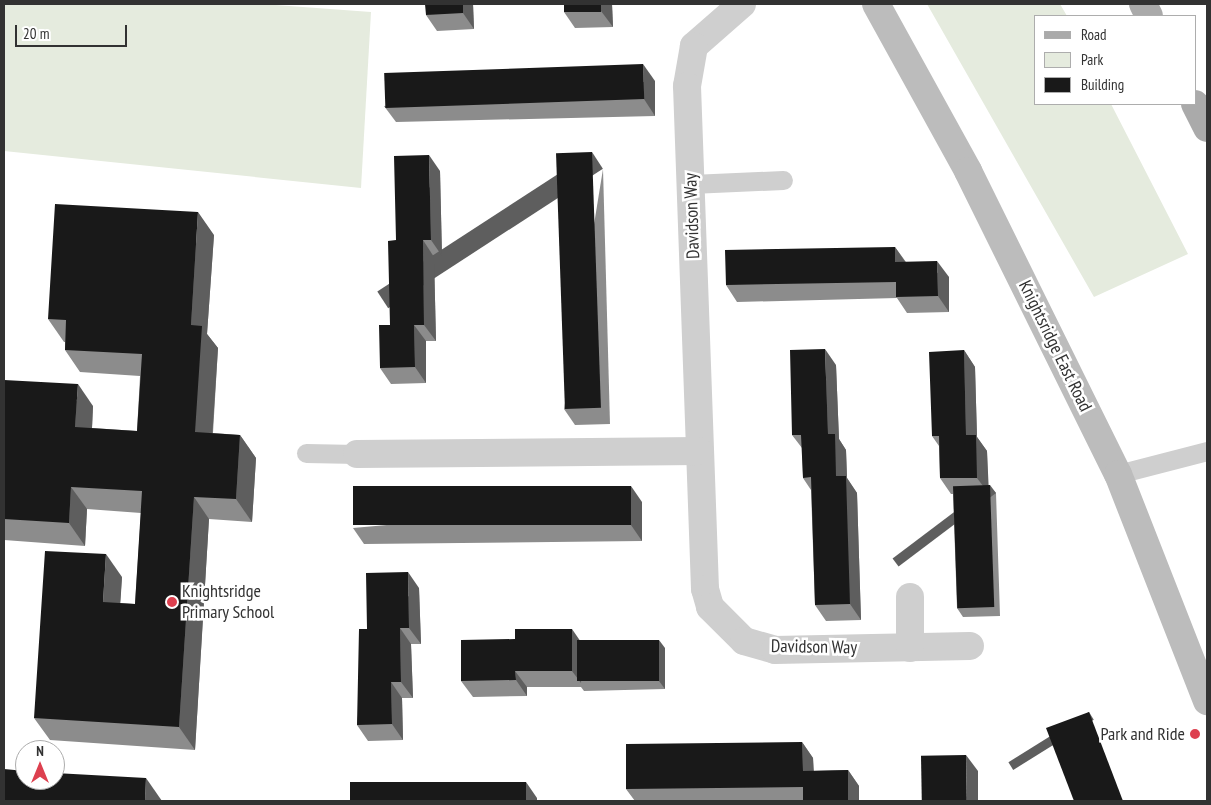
<!DOCTYPE html>
<html>
<head>
<meta charset="utf-8">
<style>
	body { margin:0 }
	#map { position:relative; width:1211px; height:805px; overflow:hidden; background:#fff; font-family:"PT Sans Narrow",sans-serif }
	div>[style] { position:absolute }
	.green>* { inset:0; background:#e5ebde }
	.lane>* { height:19px; margin:-9.5px; padding:0 9.5px; transform-origin:9.5px; border-radius:9.5px; background:#cfcfcf }
	.street>* { height:28px; margin:-14px; padding:0 14px; transform-origin:14px; border-radius:14px; background:#cfcfcf }
	.secondary>* { height:28px; margin:-14px; padding:0 14px; transform-origin:14px; border-radius:14px; background:#bcbcbc }
	.primary>* { height:28px; margin:-14px; padding:0 14px; transform-origin:14px; border-radius:14px; background:#aaa }
	.wall>* { inset:0; background:#8c8c8c }
	.shaded-wall>* { inset:0; background:#5e5e5e; transform-origin:0 0 }
	.building>* { inset:0; background:#191919; transform-origin:0 0 }
	.dots>* { width:14px; height:14px; translate:-50% -50%; box-sizing:border-box; border:2px solid #fff; border-radius:50% }
	span { translate:-50% -50%; white-space:nowrap; text-align:center; line-height:1.15; -webkit-text-stroke:5px #fff; paint-order:stroke }
	.street-label { font-size:18px; color:#323232 }
	.poi-label { font-size:18px; color:#323232 }
	.left { translate:0 -50%; text-align:left }
	.right { translate:-100% -50%; text-align:right }
	.frame { position:absolute; inset:0; border:5px solid #323232; pointer-events:none }
	.legend { position:absolute; left:1034px; top:15px; width:162px; height:90px; box-sizing:border-box; background:#fff; border:1px solid #adadad; margin:0; padding:6px 9px; list-style:none; font-size:15px; color:#323232 }
	.legend li { display:flex; align-items:center; gap:10px; height:25px }
	.legend b { width:25px; border:1px solid #adadad }
	.north { position:absolute; left:15px; top:740px; width:50px; height:50px; box-sizing:border-box; background:#fff; border:1px solid #adadad; border-radius:50%; rotate:0deg; font-size:14px; font-weight:700; line-height:20px; text-align:center; color:#323232 }
	.north::after { content:''; display:block; margin:auto; width:18px; height:22px; background:#dd404f; clip-path:polygon(50% 0,100% 100%,50% 72%,0 100%) }
	.scale { position:absolute; left:15px; top:25px; width:112px; height:22px; box-sizing:border-box; border:2px solid #323232; border-top:0; padding-left:6px; font-size:15px; line-height:18px; white-space:nowrap; color:#323232; -webkit-text-stroke:4px #fff; paint-order:stroke }
</style>
</head>
<body>
<div id="map">
	<div class="green">
		<div style="clip-path:polygon(4px 4px,262px 4px,371px 12px,361px 188px,4px 151px)"></div>
		<div style="clip-path:polygon(927px 4px,1060px 4px,1067px 16px,1035px 16px,1035px 104px,1111px 104px,1188px 254px,1094px 297px)"></div>
	</div>
	<div class="lane">
		<div style="left:691px;top:184px;width:92px;rotate:-2.5deg"></div>
		<div style="left:306px;top:453px;width:51px;rotate:1.1deg"></div>
		<div style="left:1118px;top:474px;width:92px;rotate:-14.5deg"></div>
	</div>
	<div class="street">
		<div style="left:742px;top:4px;width:64px;rotate:138.8deg"></div>
		<div style="left:694px;top:46px;width:41px;rotate:99.9deg"></div>
		<div style="left:687px;top:86px;width:503px;rotate:87.95deg"></div>
		<div style="left:705px;top:589px;width:19px;rotate:74deg"></div>
		<div style="left:710px;top:607px;width:48px;rotate:45deg"></div>
		<div style="left:744px;top:641px;width:32px;rotate:16deg"></div>
		<div style="left:775px;top:650px;width:195px;rotate:-1.2deg"></div>
		<div style="left:357px;top:454px;width:342px;rotate:-0.5deg"></div>
		<div style="left:910px;top:597px;width:51px;rotate:90deg"></div>
	</div>
	<div class="secondary">
		<div style="left:876px;top:4px;width:191px;rotate:61.1deg"></div>
		<div style="left:968px;top:171px;width:338px;rotate:63.7deg"></div>
		<div style="left:1118px;top:474px;width:244px;rotate:68.6deg"></div>
	</div>
	<div class="primary">
		<div style="left:1143px;top:4px;width:13px;rotate:63deg"></div>
		<div style="left:1195px;top:104px;width:27px;rotate:63deg"></div>
	</div>
	<div class="wall">
		<div style="clip-path:polygon(473px 4px,474px 29px,437px 31px,426px 15px)"></div>
		<div style="clip-path:polygon(564px 4px,612px 4px,613px 27px,575px 28px,564px 12px)"></div>
		<div style="clip-path:polygon(655px 81px,655px 116px,396px 122px,384px 106px)"></div>
		<div style="clip-path:polygon(603px 169px,610px 424px,575px 425px,564px 409px)"></div>
		<div style="clip-path:polygon(440px 171px,442px 256px,434px 257px,436px 341px,426px 341px,426px 383px,391px 384px,380px 368px,390px 325px,396px 240px)"></div>
		<div style="clip-path:polygon(214px 235px,207px 334px,218px 348px,213px 433px,240px 435px,256px 458px,252px 522px,209px 519px,195px 750px,50px 740px,34px 718px,122px 577px,120px 603px,135px 604px,141px 513px,87px 509px,85px 546px,4px 540px,4px 380px,93px 406px,92px 428px,137px 431px,140px 376px,80px 372px,65px 350px,65px 342px,64px 342px,48px 319px)"></div>
		<div style="clip-path:polygon(895px 247px,906px 262px,949px 277px,949px 312px,907px 313px,897px 298px,737px 302px,726px 285px)"></div>
		<div style="clip-path:polygon(964px 350px,975px 367px,977px 437px,987px 451px,988px 485px,996px 493px,1000px 616px,963px 617px,957px 608px,953px 494px,951px 494px,940px 478px,939px 446px,932px 436px)"></div>
		<div style="clip-path:polygon(836px 365px,839px 439px,846px 450px,847px 478px,857px 493px,861px 620px,826px 621px,815px 605px,811px 490px,803px 478px,802px 448px,792px 435px)"></div>
		<div style="clip-path:polygon(642px 502px,642px 541px,364px 544px,353px 528px)"></div>
		<div style="clip-path:polygon(419px 588px,421px 644px,411px 644px,413px 698px,402px 698px,403px 740px,368px 741px,357px 725px,367px 629px)"></div>
		<div style="clip-path:polygon(580px 641px,665px 648px,665px 689px,584px 691px,581px 687px,527px 687px,527px 696px,473px 697px,461px 681px)"></div>
		<div style="clip-path:polygon(802px 742px,813px 758px,814px 771px,848px 770px,859px 786px,859px 801px,635px 801px,626px 789px)"></div>
	</div>
	<div class="shaded-wall">
		<div style="clip-path:polygon(463px 4px,473px 4px,474px 29px,463px 13px)"></div>
		<div style="clip-path:polygon(601px 4px,612px 4px,613px 27px,601px 11px)"></div>
		<div style="clip-path:polygon(643px 64px,655px 81px,655px 116px,644px 99px)"></div>
		<div style="left:592px;top:152px;width:20px;height:256px;rotate:57deg"></div>
		<div style="clip-path:polygon(429px 155px,440px 171px,442px 256px,431px 240px)"></div>
		<div style="clip-path:polygon(198px 212px,214px 235px,207px 334px,218px 348px,211px 455px,195px 432px,191px 325px)"></div>
		<div style="clip-path:polygon(423px 240px,434px 257px,436px 341px,424px 325px)"></div>
		<div style="clip-path:polygon(895px 247px,906px 263px,895px 262px)"></div>
		<div style="clip-path:polygon(937px 261px,949px 277px,949px 312px,938px 296px)"></div>
		<div style="clip-path:polygon(414px 325px,426px 341px,426px 383px,415px 367px)"></div>
		<div style="clip-path:polygon(825px 349px,836px 365px,839px 439px,846px 450px,847px 478px,857px 493px,861px 620px,850px 604px,836px 476px,828px 434px)"></div>
		<div style="clip-path:polygon(964px 350px,975px 367px,977px 437px,987px 451px,989px 494px,977px 478px,966px 435px)"></div>
		<div style="clip-path:polygon(78px 384px,93px 406px,91px 450px,75px 427px)"></div>
		<div style="clip-path:polygon(240px 435px,256px 458px,252px 522px,236px 499px)"></div>
		<div style="left:990px;top:485px;width:10px;height:122px;rotate:53deg"></div>
		<div style="clip-path:polygon(631px 486px,642px 502px,642px 541px,631px 525px)"></div>
		<div style="clip-path:polygon(71px 487px,87px 509px,85px 546px,69px 523px)"></div>
		<div style="clip-path:polygon(194px 497px,209px 519px,195px 750px,179px 727px)"></div>
		<div style="clip-path:polygon(106px 554px,122px 577px,119px 624px,103px 602px)"></div>
		<div style="clip-path:polygon(408px 572px,419px 588px,421px 644px,409px 628px)"></div>
		<div style="clip-path:polygon(400px 628px,411px 644px,413px 698px,401px 682px)"></div>
		<div style="clip-path:polygon(572px 629px,583px 645px,581px 683px,572px 671px)"></div>
		<div style="clip-path:polygon(659px 640px,665px 648px,665px 689px,659px 681px)"></div>
		<div style="clip-path:polygon(515px 671px,527px 687px,527px 696px,516px 680px)"></div>
		<div style="clip-path:polygon(391px 682px,402px 698px,403px 740px,392px 724px)"></div>
		<div style="left:1089px;top:712px;width:9px;height:95px;rotate:58deg"></div>
		<div style="clip-path:polygon(802px 742px,813px 758px,814px 787px,803px 771px)"></div>
		<div style="clip-path:polygon(966px 755px,978px 771px,978px 801px,967px 801px)"></div>
		<div style="clip-path:polygon(848px 770px,859px 786px,859px 801px,848px 801px)"></div>
		<div style="clip-path:polygon(146px 778px,162px 801px,145px 801px)"></div>
		<div style="clip-path:polygon(526px 782px,537px 798px,537px 801px,526px 801px)"></div>
	</div>
	<div class="building">
		<div style="clip-path:polygon(425px 4px,463px 4px,463px 13px,426px 15px)"></div>
		<div style="left:564px;top:4px;width:37px;height:8px"></div>
		<div style="left:643px;top:64px;width:35px;height:259px;rotate:88deg"></div>
		<div style="left:592px;top:152px;width:256px;height:36px;rotate:88deg"></div>
		<div style="clip-path:polygon(429px 155px,431px 240px,423px 240px,424px 325px,414px 325px,415px 367px,380px 368px,379px 325px,390px 325px,388px 241px,396px 240px,394px 156px)"></div>
		<div style="clip-path:polygon(55px 204px,198px 212px,191px 325px,202px 326px,195px 432px,240px 435px,236px 499px,194px 497px,179px 727px,34px 718px,45px 551px,106px 554px,103px 602px,135px 604px,142px 491px,71px 487px,69px 523px,4px 519px,4px 380px,78px 384px,75px 427px,137px 431px,142px 354px,65px 350px,66px 320px,48px 319px)"></div>
		<div style="clip-path:polygon(895px 247px,895px 262px,937px 261px,938px 296px,896px 297px,896px 282px,726px 285px,725px 250px)"></div>
		<div style="clip-path:polygon(825px 349px,828px 434px,835px 434px,836px 476px,846px 476px,850px 604px,815px 605px,811px 477px,803px 478px,801px 435px,792px 435px,790px 350px)"></div>
		<div style="clip-path:polygon(964px 350px,966px 435px,976px 435px,977px 478px,940px 478px,939px 436px,932px 436px,929px 352px)"></div>
		<div style="left:990px;top:485px;width:122px;height:37px;rotate:88deg"></div>
		<div style="left:631px;top:486px;width:39px;height:278px;rotate:90deg"></div>
		<div style="clip-path:polygon(408px 572px,409px 628px,400px 628px,401px 682px,391px 682px,392px 724px,357px 725px,359px 629px,367px 629px,366px 573px)"></div>
		<div style="clip-path:polygon(515px 629px,572px 629px,572px 671px,515px 671px,516px 680px,461px 681px,461px 640px,515px 639px)"></div>
		<div style="left:659px;top:640px;width:41px;height:82px;rotate:90deg"></div>
		<div style="clip-path:polygon(1089px 712px,1123px 801px,1074px 801px,1046px 728px)"></div>
		<div style="clip-path:polygon(802px 742px,803px 771px,848px 770px,848px 801px,803px 801px,803px 787px,626px 789px,626px 744px)"></div>
		<div style="left:966px;top:755px;width:46px;height:45px;rotate:89deg"></div>
		<div style="clip-path:polygon(4px 769px,25px 771px,25px 780px,55px 780px,55px 773px,146px 778px,145px 801px,4px 801px)"></div>
		<div style="left:526px;top:782px;width:19px;height:176px;rotate:90deg"></div>
	</div>
	<div class="dots">
		<div style="left:172px;top:602px;background:#dd404f"></div>
		<div style="left:1195px;top:734px;background:#dd404f"></div>
	</div>
	<div class="street-label">
		<span style="left:692px;top:216px;rotate:-92deg">Davidson Way</span>
		<span style="left:1055px;top:346px;rotate:64deg">Knightsridge East Road</span>
		<span style="left:814px;top:647px;rotate:1deg">Davidson Way</span>
	</div>
	<div class="poi-label">
		<span class="left" style="left:182px;top:602px">Knightsridge<br>Primary School</span>
		<span class="right" style="left:1185px;top:734px">Park and Ride</span>
	</div>
	<div class="frame"></div>
	<ul class="legend">
	<li><b style="height:6px;background:#aaa"></b>Road</li>
	<li><b style="height:14px;background:#e5ebde"></b>Park</li>
	<li><b style="height:14px;background:#191919"></b>Building</li>
	</ul>
	<div class="north">N</div>
	<div class="scale">20 m</div>
</div>
</body>
</html>
